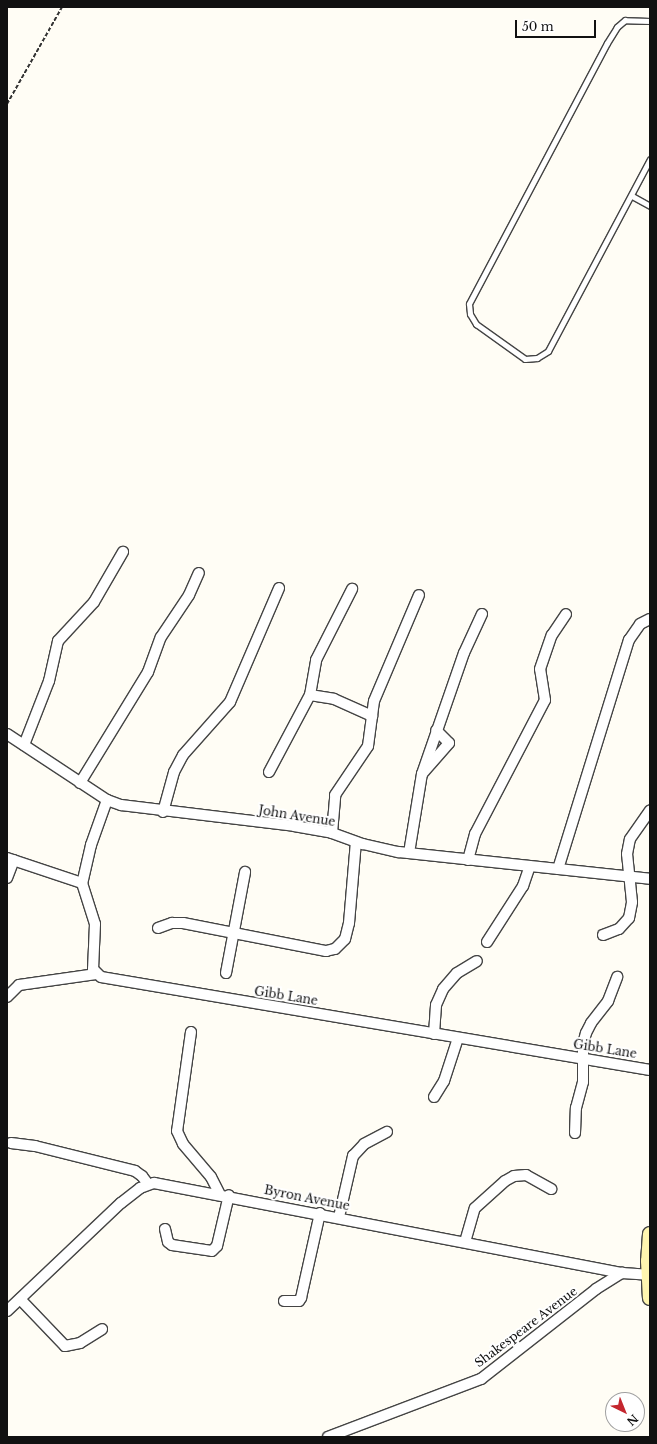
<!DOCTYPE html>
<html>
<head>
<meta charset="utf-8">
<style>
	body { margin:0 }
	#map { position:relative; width:657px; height:1444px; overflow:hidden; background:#fffdf5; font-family:"Libre Baskerville",serif }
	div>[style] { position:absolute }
	.path>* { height:2px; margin-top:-1px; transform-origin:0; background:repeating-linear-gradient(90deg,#333 0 4px,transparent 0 6px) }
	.roads { filter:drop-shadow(1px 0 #444) drop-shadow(-1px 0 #444) drop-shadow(0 1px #444) drop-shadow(0 -1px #444) }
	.service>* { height:5px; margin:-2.5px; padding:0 2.5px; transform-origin:2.5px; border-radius:2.5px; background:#fff }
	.minor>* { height:10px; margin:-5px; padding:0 5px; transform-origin:5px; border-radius:5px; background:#fff }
	.secondary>* { height:14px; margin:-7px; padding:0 7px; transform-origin:7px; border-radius:7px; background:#fff6b0 }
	span { translate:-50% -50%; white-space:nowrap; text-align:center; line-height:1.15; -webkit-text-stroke:4px #fff; paint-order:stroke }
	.street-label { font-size:12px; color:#111 }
	.frame { position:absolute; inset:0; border:8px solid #111; pointer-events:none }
	.north { position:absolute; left:605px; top:1392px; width:40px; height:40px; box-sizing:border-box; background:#fff; border:1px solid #a0a0a0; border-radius:50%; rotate:137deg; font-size:11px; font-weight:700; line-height:16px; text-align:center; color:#111 }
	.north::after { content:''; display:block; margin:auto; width:14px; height:18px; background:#c4262e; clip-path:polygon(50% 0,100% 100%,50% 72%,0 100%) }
	.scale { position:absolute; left:515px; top:20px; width:81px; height:18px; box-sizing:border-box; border:2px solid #111; border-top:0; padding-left:5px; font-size:12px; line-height:14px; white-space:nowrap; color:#111; -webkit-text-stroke:3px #fff; paint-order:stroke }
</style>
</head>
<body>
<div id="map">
	<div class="path">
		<div style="left:7px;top:104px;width:112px;rotate:-60.4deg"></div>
	</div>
	<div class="roads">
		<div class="service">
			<div style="left:650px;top:21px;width:25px;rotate:-178deg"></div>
			<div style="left:625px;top:20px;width:11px;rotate:139deg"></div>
			<div style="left:617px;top:27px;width:19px;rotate:122deg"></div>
			<div style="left:607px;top:43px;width:295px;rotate:117.9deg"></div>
			<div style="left:469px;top:304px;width:10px;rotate:84deg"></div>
			<div style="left:470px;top:314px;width:12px;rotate:59deg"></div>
			<div style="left:476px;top:324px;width:60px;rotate:35.5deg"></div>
			<div style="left:525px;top:359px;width:12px;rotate:-5deg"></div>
			<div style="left:537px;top:358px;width:13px;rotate:-32deg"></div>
			<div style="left:548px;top:351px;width:217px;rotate:-62deg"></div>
			<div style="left:632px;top:196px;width:21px;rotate:29deg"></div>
		</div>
		<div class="minor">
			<div style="left:310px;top:695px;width:24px;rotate:9deg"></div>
			<div style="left:334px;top:699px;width:42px;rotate:24.1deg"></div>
			<div style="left:7px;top:734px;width:120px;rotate:33.4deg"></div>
			<div style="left:107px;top:800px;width:15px;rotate:20deg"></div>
			<div style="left:121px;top:805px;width:174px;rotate:6.9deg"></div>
			<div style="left:294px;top:826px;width:39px;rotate:10deg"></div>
			<div style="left:332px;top:833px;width:33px;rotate:20deg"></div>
			<div style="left:363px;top:844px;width:37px;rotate:13deg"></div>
			<div style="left:399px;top:852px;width:252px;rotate:6.1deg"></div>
			<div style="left:24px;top:745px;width:69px;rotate:-68.7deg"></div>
			<div style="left:49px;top:681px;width:41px;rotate:-77.3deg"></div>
			<div style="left:58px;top:641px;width:53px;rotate:-47.3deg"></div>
			<div style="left:94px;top:602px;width:58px;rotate:-59.9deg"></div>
			<div style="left:269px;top:772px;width:87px;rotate:-62deg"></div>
			<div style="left:310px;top:695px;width:36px;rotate:-80deg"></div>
			<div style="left:316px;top:660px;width:80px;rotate:-63.1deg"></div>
			<div style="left:422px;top:774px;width:128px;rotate:-70.9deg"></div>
			<div style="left:464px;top:653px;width:43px;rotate:-65.2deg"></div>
			<div style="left:80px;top:783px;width:130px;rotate:-58.5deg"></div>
			<div style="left:148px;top:672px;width:37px;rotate:-70deg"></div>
			<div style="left:161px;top:637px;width:50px;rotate:-56.3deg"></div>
			<div style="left:189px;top:595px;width:24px;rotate:-66deg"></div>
			<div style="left:107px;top:800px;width:48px;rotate:109.6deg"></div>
			<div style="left:91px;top:845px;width:39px;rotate:103deg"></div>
			<div style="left:82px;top:883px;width:43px;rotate:72.4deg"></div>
			<div style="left:95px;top:924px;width:45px;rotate:92.5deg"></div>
			<div style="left:93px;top:969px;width:11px;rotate:45deg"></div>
			<div style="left:101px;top:977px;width:557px;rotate:9.61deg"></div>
			<div style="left:163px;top:812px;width:41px;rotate:-74.6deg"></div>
			<div style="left:174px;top:772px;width:19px;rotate:-62deg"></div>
			<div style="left:183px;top:755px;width:71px;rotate:-48.4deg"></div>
			<div style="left:230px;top:702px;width:124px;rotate:-66.7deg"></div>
			<div style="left:332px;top:833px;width:38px;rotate:-85deg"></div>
			<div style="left:335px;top:795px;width:59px;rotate:-56deg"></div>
			<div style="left:368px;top:746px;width:45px;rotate:-82.4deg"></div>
			<div style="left:374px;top:701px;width:115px;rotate:-67deg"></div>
			<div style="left:409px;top:853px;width:80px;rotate:-80.7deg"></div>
			<div style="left:422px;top:774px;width:41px;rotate:-48.9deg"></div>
			<div style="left:449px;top:743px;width:18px;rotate:-135deg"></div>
			<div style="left:7px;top:858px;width:79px;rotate:18.4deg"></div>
			<div style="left:468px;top:860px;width:27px;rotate:-75deg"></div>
			<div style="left:475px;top:834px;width:151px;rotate:-62.4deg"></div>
			<div style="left:545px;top:700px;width:31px;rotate:-99deg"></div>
			<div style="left:540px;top:669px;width:36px;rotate:-71deg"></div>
			<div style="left:552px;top:635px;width:25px;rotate:-56deg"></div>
			<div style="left:558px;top:869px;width:240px;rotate:-72.8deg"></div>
			<div style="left:629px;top:640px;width:19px;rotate:-55deg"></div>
			<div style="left:640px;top:624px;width:11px;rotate:-27deg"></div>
			<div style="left:7px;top:878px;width:19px;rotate:-69deg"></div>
			<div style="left:158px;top:928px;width:15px;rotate:-20deg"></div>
			<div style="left:172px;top:923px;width:11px"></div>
			<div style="left:183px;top:923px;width:146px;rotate:11.1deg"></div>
			<div style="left:326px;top:951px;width:9px;rotate:-13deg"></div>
			<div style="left:335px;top:949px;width:14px;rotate:-45deg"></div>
			<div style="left:345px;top:939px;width:16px;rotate:-76deg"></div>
			<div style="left:349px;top:923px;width:81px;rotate:-85.1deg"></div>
			<div style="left:603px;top:935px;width:17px;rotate:-21deg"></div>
			<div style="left:619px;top:929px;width:15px;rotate:-48deg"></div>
			<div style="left:629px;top:918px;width:16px;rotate:-79deg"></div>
			<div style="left:632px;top:902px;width:48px;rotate:-95.9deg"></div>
			<div style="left:627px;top:854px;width:15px;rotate:-79deg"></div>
			<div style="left:630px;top:839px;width:35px;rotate:-55deg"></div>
			<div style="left:487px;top:942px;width:67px;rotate:-57.3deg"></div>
			<div style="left:523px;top:886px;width:21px;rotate:-71deg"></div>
			<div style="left:226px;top:973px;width:103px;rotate:-79.3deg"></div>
			<div style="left:7px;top:997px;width:17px;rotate:-45deg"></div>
			<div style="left:19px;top:985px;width:78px;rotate:-8.1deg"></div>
			<div style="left:191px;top:1032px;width:100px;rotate:98deg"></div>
			<div style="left:177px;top:1131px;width:14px;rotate:65deg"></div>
			<div style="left:183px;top:1144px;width:43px;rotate:49.7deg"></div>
			<div style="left:211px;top:1177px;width:18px;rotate:63deg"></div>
			<div style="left:434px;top:1034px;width:29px;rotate:-86deg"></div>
			<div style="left:436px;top:1005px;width:17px;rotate:-66deg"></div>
			<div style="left:443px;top:989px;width:21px;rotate:-49deg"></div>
			<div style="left:457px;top:973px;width:23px;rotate:-31deg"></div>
			<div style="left:434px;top:1097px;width:19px;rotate:-58deg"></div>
			<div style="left:444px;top:1081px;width:45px;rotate:-72deg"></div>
			<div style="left:575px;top:1133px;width:25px;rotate:-88deg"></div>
			<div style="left:576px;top:1108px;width:27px;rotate:-75deg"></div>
			<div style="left:583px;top:1082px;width:38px;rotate:-90deg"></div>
			<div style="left:583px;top:1044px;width:11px;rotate:-75deg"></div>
			<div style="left:586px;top:1033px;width:11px;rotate:-63deg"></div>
			<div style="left:591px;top:1023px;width:28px;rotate:-52deg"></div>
			<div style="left:608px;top:1001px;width:26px;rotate:-69deg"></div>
			<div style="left:11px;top:1143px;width:24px;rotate:7deg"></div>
			<div style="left:35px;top:1146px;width:103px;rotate:14deg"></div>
			<div style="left:135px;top:1171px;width:9px;rotate:36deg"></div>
			<div style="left:142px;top:1176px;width:10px;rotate:53deg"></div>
			<div style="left:339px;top:1217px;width:63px;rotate:-77.1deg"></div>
			<div style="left:353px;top:1156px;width:16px;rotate:-47deg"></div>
			<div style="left:364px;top:1144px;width:26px;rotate:-28deg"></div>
			<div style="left:165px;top:1229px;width:13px;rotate:77deg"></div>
			<div style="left:168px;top:1242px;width:5px;rotate:37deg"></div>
			<div style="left:172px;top:1245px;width:40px;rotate:8.5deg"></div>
			<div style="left:212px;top:1251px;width:7px;rotate:-45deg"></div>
			<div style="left:217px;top:1246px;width:52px;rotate:-76.8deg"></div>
			<div style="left:465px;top:1242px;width:35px;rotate:-74deg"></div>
			<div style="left:475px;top:1208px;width:40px;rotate:-42deg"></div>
			<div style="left:505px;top:1181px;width:10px;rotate:-29deg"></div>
			<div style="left:514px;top:1176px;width:12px;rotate:-5deg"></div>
			<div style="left:526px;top:1175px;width:29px;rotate:29deg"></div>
			<div style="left:20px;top:1299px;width:65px;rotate:46.2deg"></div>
			<div style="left:65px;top:1346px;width:15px;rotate:-11deg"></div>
			<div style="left:80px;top:1343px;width:26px;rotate:-32deg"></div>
			<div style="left:284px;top:1301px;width:15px"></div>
			<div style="left:299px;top:1301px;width:4px;rotate:-56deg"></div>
			<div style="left:301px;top:1298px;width:87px;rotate:-77.4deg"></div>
			<div style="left:7px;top:1311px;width:157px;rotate:-43.5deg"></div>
			<div style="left:121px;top:1203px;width:24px;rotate:-38deg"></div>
			<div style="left:140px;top:1188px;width:15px;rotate:-20deg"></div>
			<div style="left:154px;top:1183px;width:477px;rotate:10.9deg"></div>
			<div style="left:622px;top:1273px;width:26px;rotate:4deg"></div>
			<div style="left:328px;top:1437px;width:164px;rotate:-20.8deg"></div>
			<div style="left:481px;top:1379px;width:146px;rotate:-38deg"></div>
			<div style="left:596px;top:1289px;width:31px;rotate:-32deg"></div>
		</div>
		<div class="secondary">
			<div style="left:650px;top:1234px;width:27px;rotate:94deg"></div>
			<div style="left:648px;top:1261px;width:37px;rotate:87deg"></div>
		</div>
	</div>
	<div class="street-label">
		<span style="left:297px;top:816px;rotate:9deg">John Avenue</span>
		<span style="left:286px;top:996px;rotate:9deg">Gibb Lane</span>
		<span style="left:605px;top:1049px;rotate:9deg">Gibb Lane</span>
		<span style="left:307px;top:1198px;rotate:11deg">Byron Avenue</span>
		<span style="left:526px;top:1327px;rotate:-37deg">Shakespeare Avenue</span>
	</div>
	<div class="frame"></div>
	<div class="north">N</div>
	<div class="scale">50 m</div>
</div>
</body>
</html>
